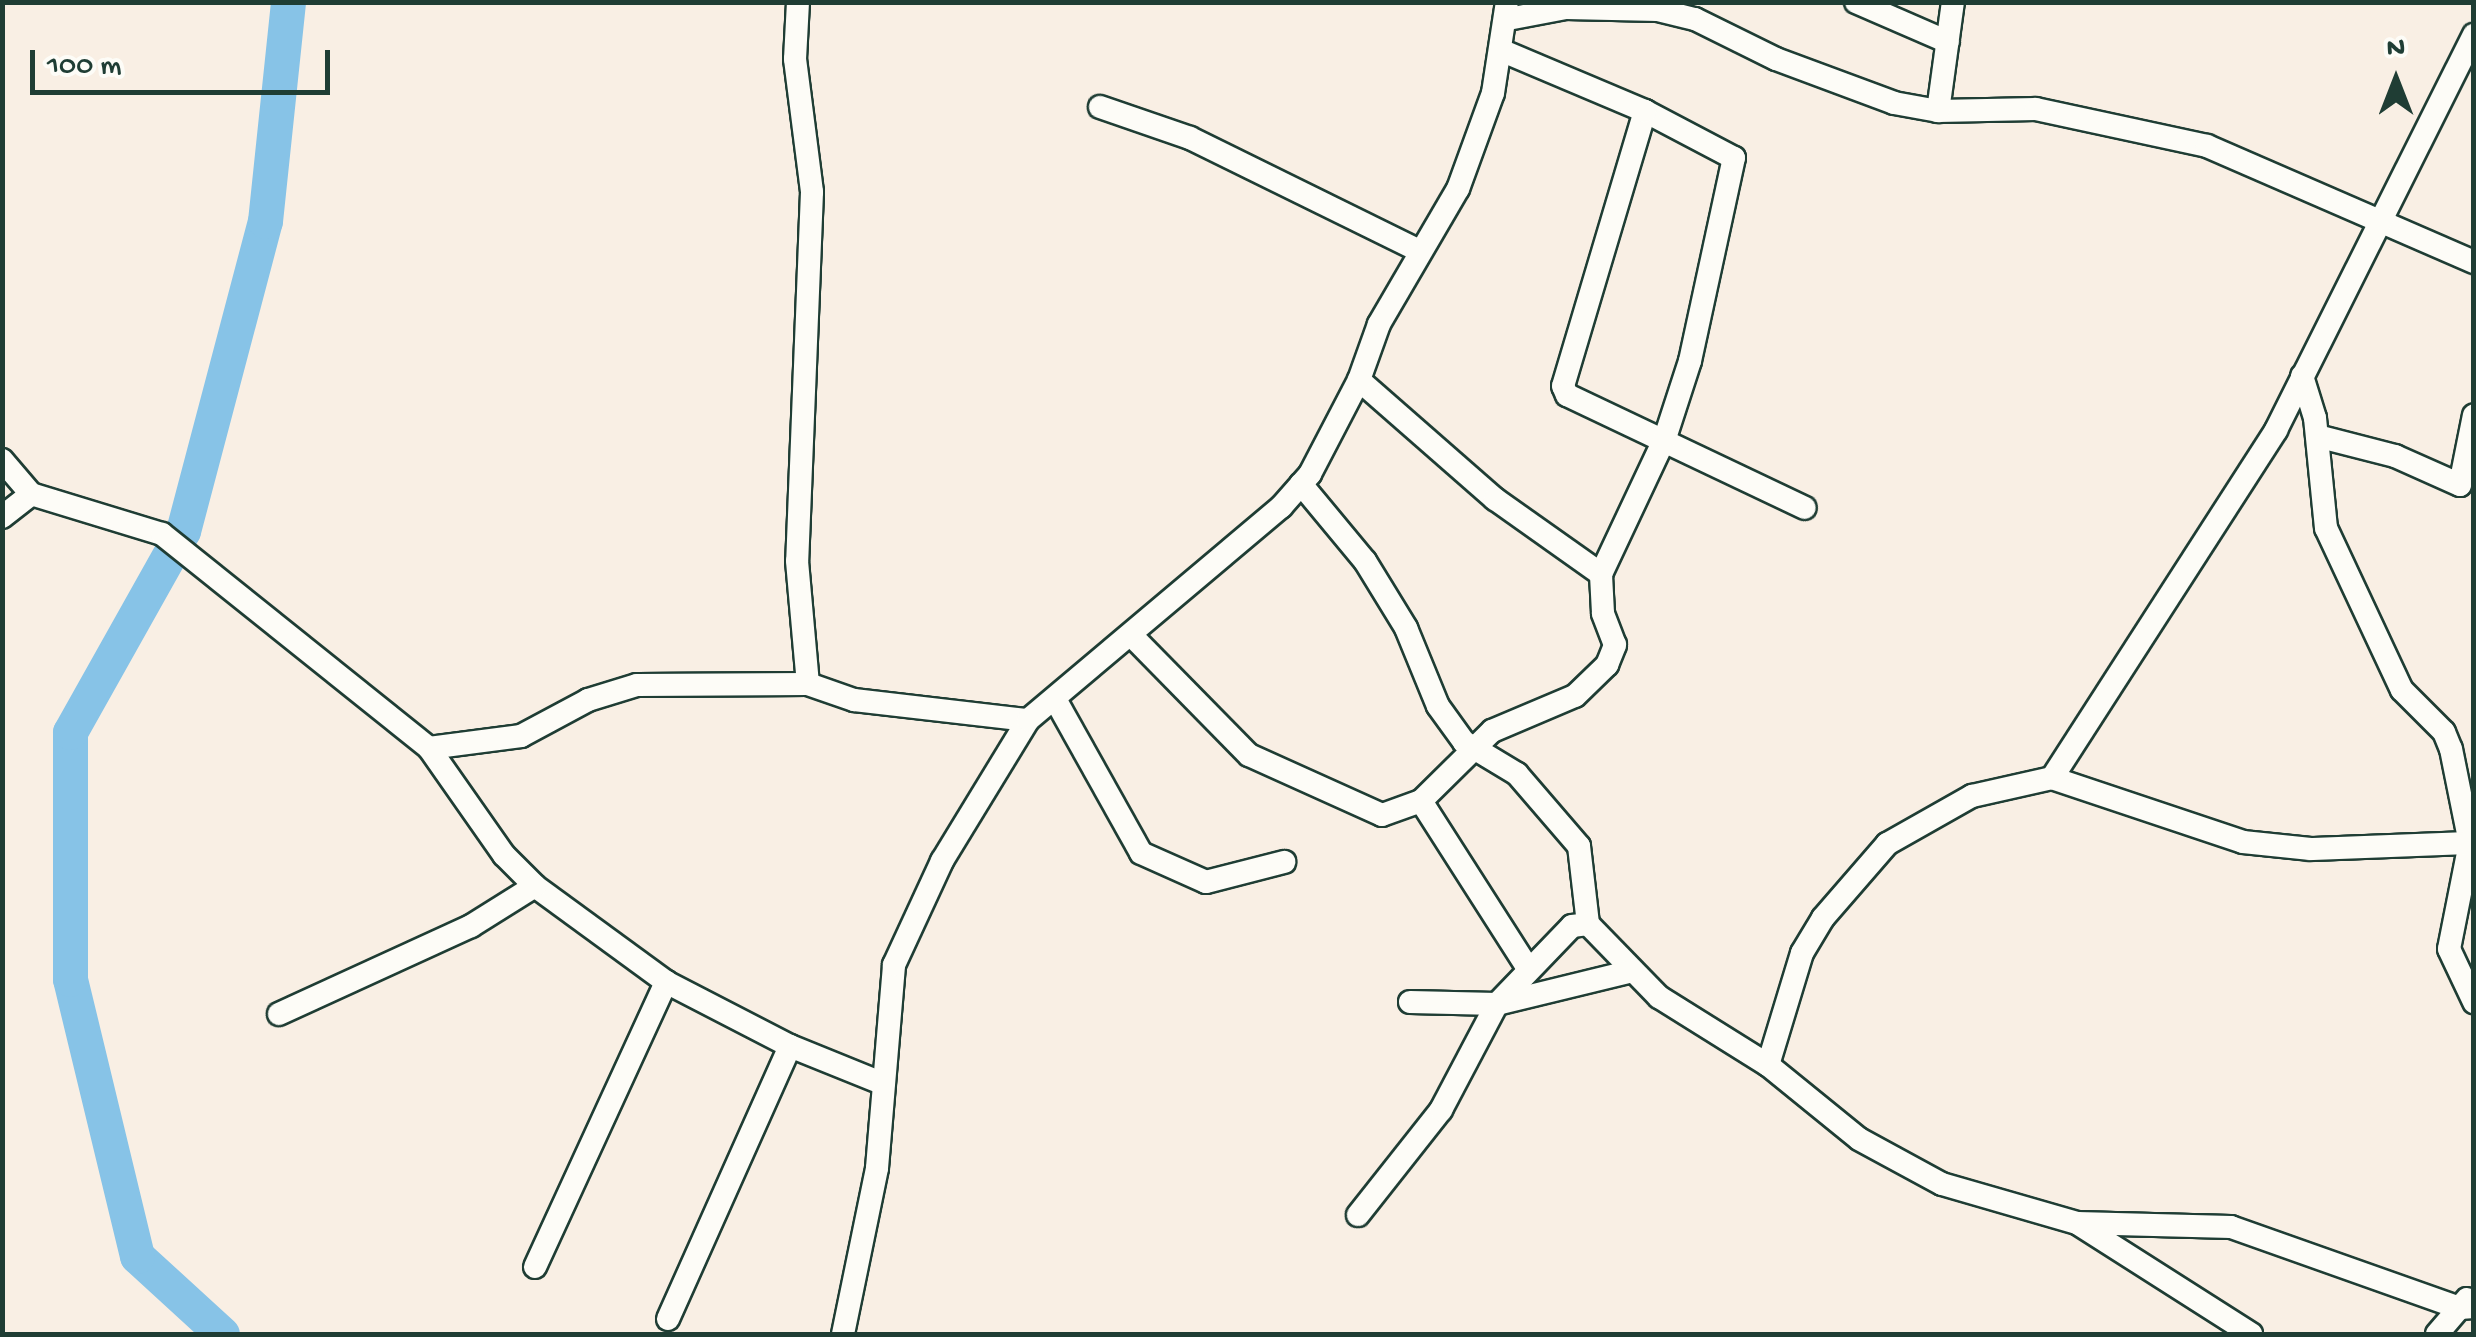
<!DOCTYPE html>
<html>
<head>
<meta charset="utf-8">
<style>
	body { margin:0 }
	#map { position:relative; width:2476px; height:1337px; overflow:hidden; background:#f9efe4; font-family:"Gochi Hand",sans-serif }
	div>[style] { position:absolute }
	.river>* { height:35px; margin:-17.5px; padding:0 17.5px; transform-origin:17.5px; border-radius:17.5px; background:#87c3e7 }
	.roads { filter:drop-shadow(2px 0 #1f3d34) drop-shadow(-2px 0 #1f3d34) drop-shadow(0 2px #1f3d34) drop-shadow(0 -2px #1f3d34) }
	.street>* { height:22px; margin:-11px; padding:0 11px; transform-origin:11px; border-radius:11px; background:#fdfcf7 }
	span { translate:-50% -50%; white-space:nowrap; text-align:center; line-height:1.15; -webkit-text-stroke:10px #fdfcf7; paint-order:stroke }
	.frame { position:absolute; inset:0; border:5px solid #1f3d34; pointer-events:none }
	.north { position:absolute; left:2346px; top:30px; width:100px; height:100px; -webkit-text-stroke:8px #fdfcf7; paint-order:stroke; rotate:0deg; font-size:28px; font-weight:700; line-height:40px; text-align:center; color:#1f3d34 }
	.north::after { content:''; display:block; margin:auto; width:35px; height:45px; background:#1f3d34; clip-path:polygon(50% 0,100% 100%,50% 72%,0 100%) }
	.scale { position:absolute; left:30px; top:50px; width:300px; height:45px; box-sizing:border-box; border:5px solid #1f3d34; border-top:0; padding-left:12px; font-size:30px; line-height:35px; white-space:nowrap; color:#1f3d34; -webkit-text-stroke:8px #fdfcf7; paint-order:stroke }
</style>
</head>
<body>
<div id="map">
	<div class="river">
		<div style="left:222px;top:1334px;width:115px;rotate:-137.5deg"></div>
		<div style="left:137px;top:1256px;width:285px;rotate:-103.6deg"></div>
		<div style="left:70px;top:979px;width:247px;rotate:-90deg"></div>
		<div style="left:70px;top:732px;width:231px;rotate:-60.7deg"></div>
		<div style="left:183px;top:531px;width:321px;rotate:-75.2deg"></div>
		<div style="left:265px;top:221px;width:220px;rotate:-84deg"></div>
	</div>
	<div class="roads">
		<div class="street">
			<div style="left:798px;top:2px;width:57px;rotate:93deg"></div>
			<div style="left:795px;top:59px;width:134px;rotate:82.7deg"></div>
			<div style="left:812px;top:192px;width:369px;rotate:92.3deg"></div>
			<div style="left:797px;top:561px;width:123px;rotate:84.9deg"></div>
			<div style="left:1856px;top:2px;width:100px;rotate:23.5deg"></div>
			<div style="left:1508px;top:19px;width:59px;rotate:-10.7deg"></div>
			<div style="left:1566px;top:8px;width:92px;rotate:1.2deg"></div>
			<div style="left:1658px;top:10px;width:38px;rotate:14deg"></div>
			<div style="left:1695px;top:19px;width:90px;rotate:26.3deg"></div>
			<div style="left:1776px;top:59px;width:126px;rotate:20.4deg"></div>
			<div style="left:1894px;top:103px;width:45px;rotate:10.3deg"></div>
			<div style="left:1938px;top:111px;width:98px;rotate:-1.2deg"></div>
			<div style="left:2036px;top:109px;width:175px;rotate:12.2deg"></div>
			<div style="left:2207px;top:146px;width:291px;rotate:23.5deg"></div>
			<div style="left:1100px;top:107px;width:95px;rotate:19deg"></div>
			<div style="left:1190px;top:138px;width:254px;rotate:26.2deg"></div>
			<div style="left:1645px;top:111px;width:287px;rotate:106.6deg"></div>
			<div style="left:1563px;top:386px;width:10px;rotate:66deg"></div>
			<div style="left:1567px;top:395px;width:263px;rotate:25.4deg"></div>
			<div style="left:1938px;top:111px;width:110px;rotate:-82.2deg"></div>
			<div style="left:2302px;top:376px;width:44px;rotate:72.8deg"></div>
			<div style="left:2315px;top:418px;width:111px;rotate:84.3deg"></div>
			<div style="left:2326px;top:528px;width:179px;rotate:64.9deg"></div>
			<div style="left:2402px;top:690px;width:59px;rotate:45deg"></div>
			<div style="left:2444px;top:732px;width:18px;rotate:68deg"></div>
			<div style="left:2451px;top:749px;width:96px;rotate:78.6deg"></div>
			<div style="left:2470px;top:843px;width:108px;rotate:101.2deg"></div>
			<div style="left:2449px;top:949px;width:59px;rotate:64.7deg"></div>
			<div style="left:1359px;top:380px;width:181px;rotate:41.2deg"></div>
			<div style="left:1495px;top:499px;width:130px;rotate:35.3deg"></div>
			<div style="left:2317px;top:436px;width:81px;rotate:14.4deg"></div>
			<div style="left:2395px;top:456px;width:71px;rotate:24deg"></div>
			<div style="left:2460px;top:485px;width:71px;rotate:-78.7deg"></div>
			<div style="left:2px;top:460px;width:45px;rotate:49.5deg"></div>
			<div style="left:31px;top:494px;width:137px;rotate:17deg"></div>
			<div style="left:162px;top:534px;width:342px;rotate:38.7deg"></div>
			<div style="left:429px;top:748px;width:131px;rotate:55deg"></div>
			<div style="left:504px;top:855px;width:44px;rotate:45deg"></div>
			<div style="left:535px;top:886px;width:162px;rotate:36.2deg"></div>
			<div style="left:666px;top:982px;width:140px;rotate:27.3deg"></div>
			<div style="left:790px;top:1046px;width:101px;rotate:22deg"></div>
			<div style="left:1301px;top:484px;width:100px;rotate:50.3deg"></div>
			<div style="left:1365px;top:561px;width:79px;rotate:58.5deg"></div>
			<div style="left:1406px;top:628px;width:84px;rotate:67.7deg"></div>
			<div style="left:1438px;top:706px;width:44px;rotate:54.2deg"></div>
			<div style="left:1464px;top:742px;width:62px;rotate:31.1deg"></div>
			<div style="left:1517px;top:774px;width:95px;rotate:49.3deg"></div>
			<div style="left:1579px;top:846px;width:79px;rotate:83.4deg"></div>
			<div style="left:1588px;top:924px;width:102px;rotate:45.8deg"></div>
			<div style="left:1659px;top:997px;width:128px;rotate:32deg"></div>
			<div style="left:1768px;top:1065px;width:117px;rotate:39.1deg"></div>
			<div style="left:1859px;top:1139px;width:94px;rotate:28.5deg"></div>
			<div style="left:1942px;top:1184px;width:141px;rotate:16.1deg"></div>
			<div style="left:2077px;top:1223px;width:154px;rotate:1.5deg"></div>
			<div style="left:2231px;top:1227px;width:243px;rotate:19.5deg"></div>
			<div style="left:2460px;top:1308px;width:14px;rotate:-4deg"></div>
			<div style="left:2px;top:517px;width:37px;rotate:-38deg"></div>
			<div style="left:1131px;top:635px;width:168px;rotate:45.5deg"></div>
			<div style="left:1249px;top:755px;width:146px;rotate:24.3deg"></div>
			<div style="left:1382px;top:815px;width:41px;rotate:-19.7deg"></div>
			<div style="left:1421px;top:801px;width:100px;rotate:-44.6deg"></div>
			<div style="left:1492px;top:731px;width:90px;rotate:-22.9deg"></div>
			<div style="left:1575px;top:696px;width:45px;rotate:-44.1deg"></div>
			<div style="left:1607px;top:665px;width:22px;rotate:-68deg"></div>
			<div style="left:1615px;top:645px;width:34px;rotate:-111deg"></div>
			<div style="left:1603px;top:613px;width:39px;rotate:-93deg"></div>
			<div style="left:1601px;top:574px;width:150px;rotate:-64.8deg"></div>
			<div style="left:1665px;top:438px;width:81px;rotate:-72deg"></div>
			<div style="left:1690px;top:361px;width:208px;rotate:-77.8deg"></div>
			<div style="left:1734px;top:158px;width:101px;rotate:-152.2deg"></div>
			<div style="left:1645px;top:111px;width:154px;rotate:-157.1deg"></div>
			<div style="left:1055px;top:699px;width:176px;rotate:60.8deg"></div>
			<div style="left:1141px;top:853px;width:71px;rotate:24deg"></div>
			<div style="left:1206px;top:882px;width:81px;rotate:-14.4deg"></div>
			<div style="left:429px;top:748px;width:93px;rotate:-7.4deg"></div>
			<div style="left:521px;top:736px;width:76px;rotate:-28.2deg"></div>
			<div style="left:588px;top:700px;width:51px;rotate:-17deg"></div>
			<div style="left:637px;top:685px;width:171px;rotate:-0.3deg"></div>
			<div style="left:808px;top:684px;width:49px;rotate:19.2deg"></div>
			<div style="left:854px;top:700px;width:175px;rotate:6.6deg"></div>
			<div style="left:2052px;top:778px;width:414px;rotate:-57.2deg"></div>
			<div style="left:2276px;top:430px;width:442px;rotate:-63.4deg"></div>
			<div style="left:1421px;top:801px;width:197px;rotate:57.4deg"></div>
			<div style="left:1410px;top:1002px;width:87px;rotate:1.3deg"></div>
			<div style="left:1497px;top:1004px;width:139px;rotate:-13.7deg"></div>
			<div style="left:279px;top:1014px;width:211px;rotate:-24.6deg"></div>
			<div style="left:471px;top:926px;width:75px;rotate:-32deg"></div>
			<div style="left:1768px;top:1065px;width:117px;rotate:-73.1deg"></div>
			<div style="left:1802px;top:953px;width:41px;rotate:-59deg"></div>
			<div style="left:1823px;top:918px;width:98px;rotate:-49.1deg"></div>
			<div style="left:1887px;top:844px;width:98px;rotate:-29.5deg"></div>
			<div style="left:1972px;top:796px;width:82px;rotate:-12.7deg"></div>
			<div style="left:2052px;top:778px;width:201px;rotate:18.5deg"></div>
			<div style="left:2243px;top:842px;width:68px;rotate:5.9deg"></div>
			<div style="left:2311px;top:849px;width:159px;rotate:-2.2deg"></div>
			<div style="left:1358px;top:1215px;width:134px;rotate:-51.7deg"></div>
			<div style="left:1441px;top:1110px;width:120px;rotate:-62.2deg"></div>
			<div style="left:1497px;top:1004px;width:108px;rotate:-46.1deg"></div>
			<div style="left:1572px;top:926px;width:16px;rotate:-7deg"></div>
			<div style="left:2080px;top:1225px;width:203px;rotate:32.5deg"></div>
			<div style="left:535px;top:1267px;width:314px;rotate:-65.3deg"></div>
			<div style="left:668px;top:1319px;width:299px;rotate:-65.9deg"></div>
			<div style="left:843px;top:1334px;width:169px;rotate:-78.4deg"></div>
			<div style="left:877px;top:1168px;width:204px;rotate:-85.2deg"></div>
			<div style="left:894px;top:965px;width:115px;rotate:-65.2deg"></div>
			<div style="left:942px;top:861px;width:165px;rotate:-58.6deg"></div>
			<div style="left:1028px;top:720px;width:331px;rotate:-40.1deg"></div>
			<div style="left:1281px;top:507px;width:44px;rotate:-48.7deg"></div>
			<div style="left:1310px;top:474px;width:106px;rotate:-62.5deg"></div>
			<div style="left:1359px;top:380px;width:59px;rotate:-70.3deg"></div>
			<div style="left:1379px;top:324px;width:156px;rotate:-59.7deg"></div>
			<div style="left:1458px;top:189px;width:102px;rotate:-70deg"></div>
			<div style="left:1493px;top:93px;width:92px;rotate:-81.3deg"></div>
			<div style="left:2437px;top:1334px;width:46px;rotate:-49.4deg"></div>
		</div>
	</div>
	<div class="frame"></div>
	<div class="north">N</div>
	<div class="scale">100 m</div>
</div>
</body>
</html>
